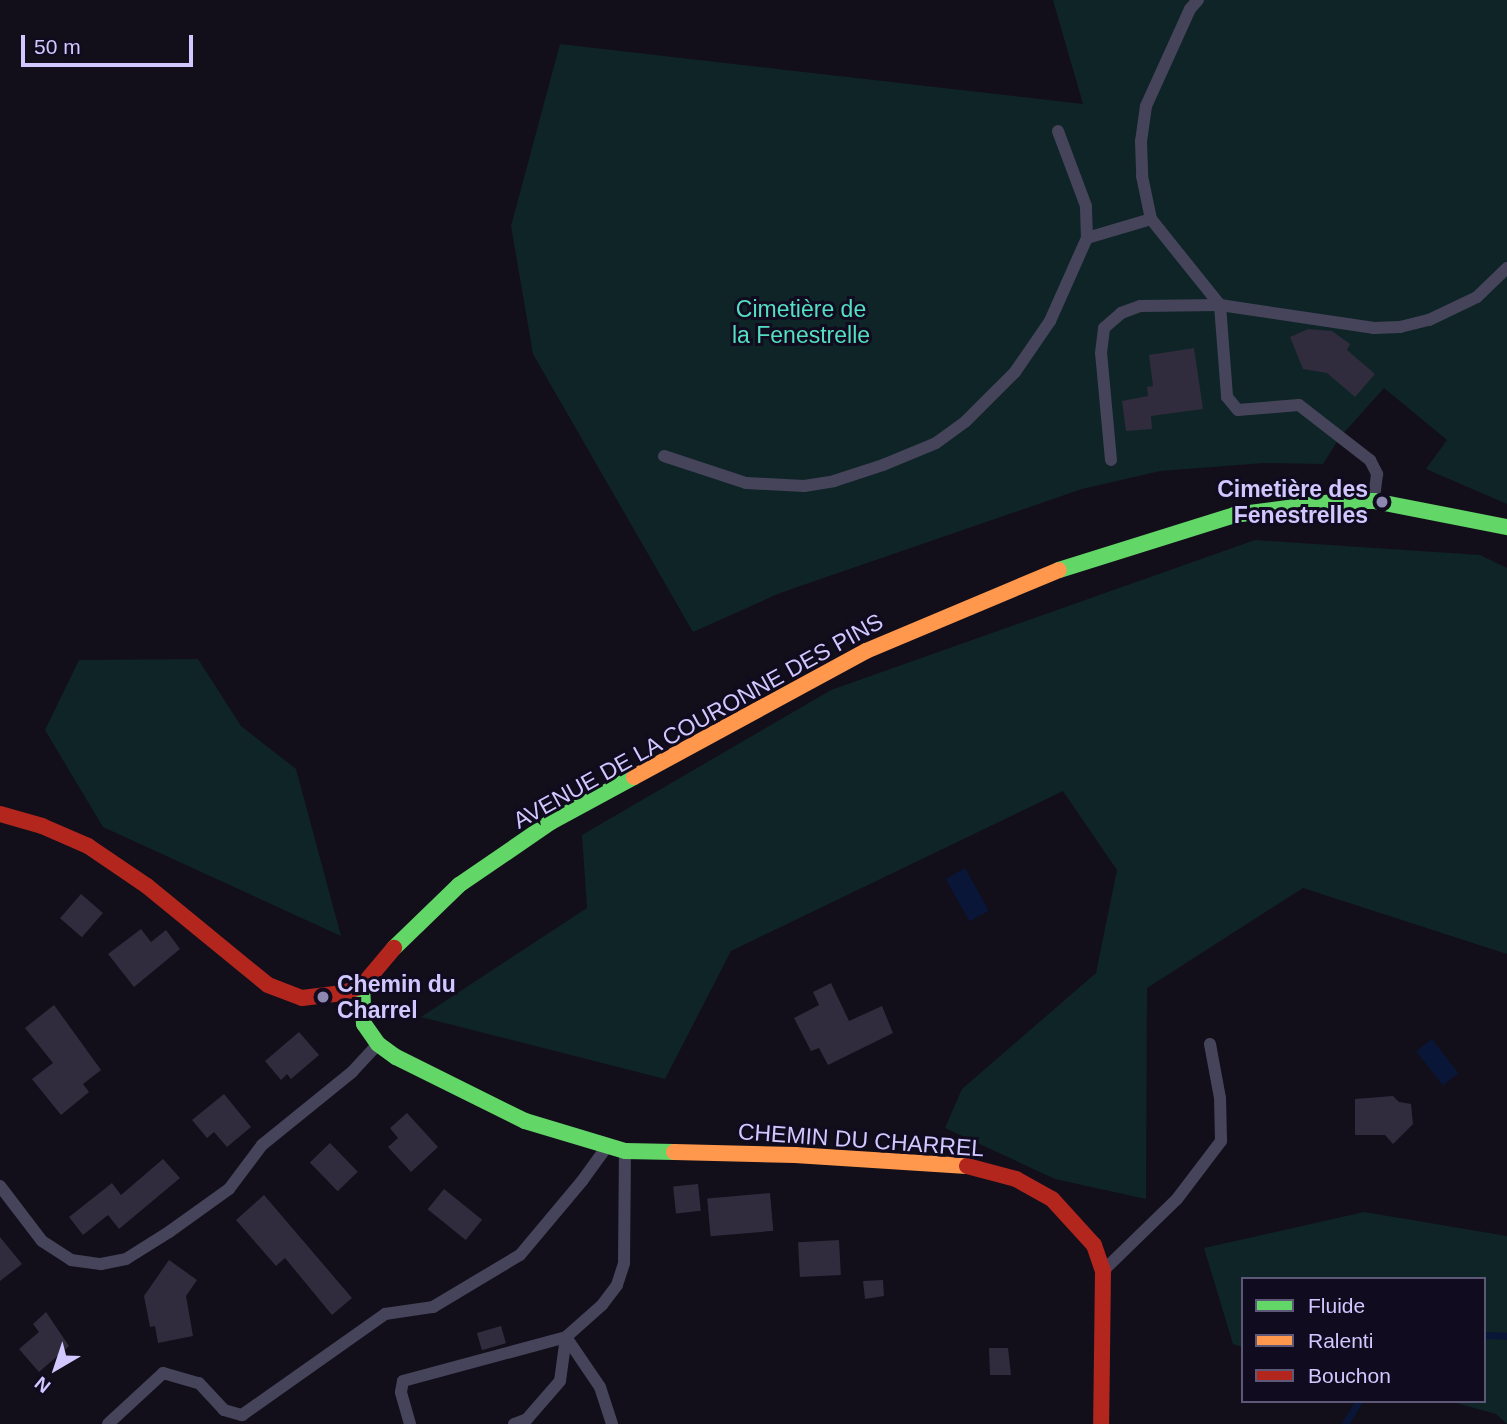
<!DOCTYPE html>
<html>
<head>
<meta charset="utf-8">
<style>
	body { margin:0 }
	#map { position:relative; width:1507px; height:1424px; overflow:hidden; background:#120f1a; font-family:Arial,sans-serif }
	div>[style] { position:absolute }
	.green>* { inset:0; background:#0f2426 }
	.water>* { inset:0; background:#091637; transform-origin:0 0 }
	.stream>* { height:7px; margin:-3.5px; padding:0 3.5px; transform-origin:3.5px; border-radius:3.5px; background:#091637 }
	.building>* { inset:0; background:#302c3d; transform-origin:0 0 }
	.lane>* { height:12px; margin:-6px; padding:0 6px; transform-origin:6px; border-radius:6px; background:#46445b }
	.fast>* { height:16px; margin:-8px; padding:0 8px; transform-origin:8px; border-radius:8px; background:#63d668 }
	.slow>* { height:16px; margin:-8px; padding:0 8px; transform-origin:8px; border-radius:8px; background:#ff974d }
	.jam>* { height:16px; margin:-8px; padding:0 8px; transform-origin:8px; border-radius:8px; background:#b3261e }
	.dots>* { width:19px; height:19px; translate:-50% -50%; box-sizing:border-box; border:4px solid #100b1e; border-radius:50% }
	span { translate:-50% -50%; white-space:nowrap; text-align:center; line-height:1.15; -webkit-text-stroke:6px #100b1e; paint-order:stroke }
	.park-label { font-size:23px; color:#54dfc4 }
	.poi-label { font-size:23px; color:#d1c8ff; font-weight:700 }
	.right { translate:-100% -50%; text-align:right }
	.left { translate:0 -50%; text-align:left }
	.street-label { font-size:23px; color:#d1c8ff }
	.legend { position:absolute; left:1241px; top:1277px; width:245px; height:126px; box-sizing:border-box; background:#100b1e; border:2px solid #5d5778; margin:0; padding:9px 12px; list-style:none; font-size:21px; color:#d1c8ff }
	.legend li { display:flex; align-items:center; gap:14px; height:35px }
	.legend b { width:35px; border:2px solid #5d5778 }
	.north { position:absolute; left:21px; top:1333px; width:70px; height:70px; -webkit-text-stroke:5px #100b1e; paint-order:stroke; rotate:219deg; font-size:19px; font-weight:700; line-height:28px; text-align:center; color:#d1c8ff }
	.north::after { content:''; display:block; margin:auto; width:24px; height:32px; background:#d1c8ff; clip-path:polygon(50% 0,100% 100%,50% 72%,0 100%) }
	.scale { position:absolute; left:21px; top:35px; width:172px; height:32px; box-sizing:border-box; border:4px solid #d1c8ff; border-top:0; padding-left:9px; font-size:21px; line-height:24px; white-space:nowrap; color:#d1c8ff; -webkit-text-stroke:5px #100b1e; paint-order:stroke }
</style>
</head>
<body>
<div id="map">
	<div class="green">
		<div style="clip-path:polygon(1053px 0,1507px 0,1507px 504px,1426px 469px,1447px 440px,1384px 388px,1340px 437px,1323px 464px,1264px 463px,1160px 471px,1082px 489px,780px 593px,693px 632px,533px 354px,511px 226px,560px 44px,1083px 104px)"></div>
		<div style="clip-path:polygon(1255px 540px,1480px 555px,1507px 568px,1507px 954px,1303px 888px,1147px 988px,1146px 1199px,1055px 1179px,945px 1128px,962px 1089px,1096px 973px,1117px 870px,1063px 791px,731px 951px,665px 1079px,421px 1017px,587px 908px,582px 835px,831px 690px)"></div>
		<div style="clip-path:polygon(198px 659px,241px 726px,296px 769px,341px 936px,103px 827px,45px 730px,79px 660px)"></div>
		<div style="clip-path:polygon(1364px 1212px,1507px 1236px,1507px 1424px,1496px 1414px,1449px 1401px,1484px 1401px,1484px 1279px,1243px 1279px,1243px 1347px,1233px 1344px,1204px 1248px)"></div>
	</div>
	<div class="water">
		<div style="left:965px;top:868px;width:49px;height:22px;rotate:61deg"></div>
		<div style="left:1432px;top:1039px;width:43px;height:20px;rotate:52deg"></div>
	</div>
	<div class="stream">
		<div style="left:1484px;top:1335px;width:23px;rotate:2deg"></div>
		<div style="left:1345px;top:1424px;width:27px;rotate:-59deg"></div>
	</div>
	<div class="building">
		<div style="clip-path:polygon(1308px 329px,1332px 331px,1350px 344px,1347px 350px,1375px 374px,1355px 397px,1327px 373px,1303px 369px,1290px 337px)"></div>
		<div style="clip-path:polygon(1194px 348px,1203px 409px,1151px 416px,1152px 429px,1126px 431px,1122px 401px,1148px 396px,1147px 387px,1153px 386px,1149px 355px)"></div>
		<div style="left:81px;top:894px;width:29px;height:32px;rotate:41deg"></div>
		<div style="clip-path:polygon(141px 929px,151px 942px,166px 930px,180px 949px,134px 987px,108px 954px)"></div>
		<div style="clip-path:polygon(831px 983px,849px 1021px,882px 1006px,893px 1033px,828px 1065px,819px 1048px,811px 1051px,794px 1018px,819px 1005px,813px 992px)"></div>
		<div style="clip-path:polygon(54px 1005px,101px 1070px,83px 1084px,89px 1092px,61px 1115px,32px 1079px,53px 1063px,25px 1028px)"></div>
		<div style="clip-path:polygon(299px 1032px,319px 1055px,291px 1079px,287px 1074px,281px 1080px,265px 1061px)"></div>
		<div style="clip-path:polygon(224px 1094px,251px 1127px,227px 1147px,214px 1132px,207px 1138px,192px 1120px)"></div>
		<div style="clip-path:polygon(1393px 1096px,1399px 1102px,1411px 1104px,1413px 1124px,1393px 1144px,1385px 1135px,1355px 1135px,1355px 1099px)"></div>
		<div style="clip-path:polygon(407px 1113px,438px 1147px,411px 1172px,388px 1147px,398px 1138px,390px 1128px)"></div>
		<div style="left:330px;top:1143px;width:40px;height:28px;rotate:46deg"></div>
		<div style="clip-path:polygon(163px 1159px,180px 1178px,119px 1229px,108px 1215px,83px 1235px,69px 1217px,112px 1183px,121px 1195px)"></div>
		<div style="left:698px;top:1184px;width:27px;height:25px;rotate:84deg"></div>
		<div style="left:444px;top:1189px;width:49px;height:26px;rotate:39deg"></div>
		<div style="left:770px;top:1193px;width:38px;height:63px;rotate:85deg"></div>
		<div style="clip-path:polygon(264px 1195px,352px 1298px,332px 1315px,285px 1258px,276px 1266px,236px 1220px)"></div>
		<div style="clip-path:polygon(0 1237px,22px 1264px,0 1281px)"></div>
		<div style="left:839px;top:1240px;width:35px;height:41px;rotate:87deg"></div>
		<div style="clip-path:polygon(169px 1260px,197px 1280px,186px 1296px,193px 1336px,158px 1343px,155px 1326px,150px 1327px,144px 1296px)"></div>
		<div style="clip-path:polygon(883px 1280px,884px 1296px,865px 1299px,863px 1281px)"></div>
		<div style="clip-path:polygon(46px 1312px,69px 1346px,39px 1372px,19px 1349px,39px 1332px,33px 1324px)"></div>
		<div style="left:501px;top:1326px;width:18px;height:25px;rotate:74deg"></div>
		<div style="clip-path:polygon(989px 1348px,1008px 1348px,1011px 1375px,990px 1375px)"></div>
	</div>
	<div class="lane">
		<div style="left:1198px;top:0;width:12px;rotate:132deg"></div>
		<div style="left:1190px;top:9px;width:107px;rotate:114.4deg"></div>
		<div style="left:1146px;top:106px;width:35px;rotate:98deg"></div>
		<div style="left:1141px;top:141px;width:35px;rotate:88deg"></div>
		<div style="left:1142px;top:176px;width:44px;rotate:78.2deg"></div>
		<div style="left:1151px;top:219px;width:110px;rotate:51.3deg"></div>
		<div style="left:1220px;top:305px;width:92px;rotate:85.6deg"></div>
		<div style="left:1227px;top:397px;width:17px;rotate:50deg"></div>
		<div style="left:1238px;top:410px;width:61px;rotate:-4.7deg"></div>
		<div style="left:1299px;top:405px;width:90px;rotate:37.8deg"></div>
		<div style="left:1370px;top:460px;width:16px;rotate:63deg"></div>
		<div style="left:1377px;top:474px;width:26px;rotate:97deg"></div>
		<div style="left:1087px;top:238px;width:67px;rotate:-16.5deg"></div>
		<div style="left:664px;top:456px;width:86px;rotate:18.2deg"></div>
		<div style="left:746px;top:483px;width:58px;rotate:3deg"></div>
		<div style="left:804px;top:486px;width:30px;rotate:-9deg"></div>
		<div style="left:834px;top:481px;width:52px;rotate:-18.1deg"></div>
		<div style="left:883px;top:465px;width:57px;rotate:-22.5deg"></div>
		<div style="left:936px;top:443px;width:37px;rotate:-36deg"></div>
		<div style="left:966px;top:421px;width:69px;rotate:-45deg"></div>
		<div style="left:1015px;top:372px;width:62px;rotate:-55.5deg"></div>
		<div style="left:1050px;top:321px;width:91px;rotate:-66deg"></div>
		<div style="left:1087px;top:238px;width:32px;rotate:-92deg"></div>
		<div style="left:1086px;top:206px;width:80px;rotate:-110.5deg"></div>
		<div style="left:1111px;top:460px;width:107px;rotate:-95.3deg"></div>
		<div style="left:1101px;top:353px;width:25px;rotate:-83deg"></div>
		<div style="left:1104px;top:328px;width:23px;rotate:-41deg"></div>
		<div style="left:1121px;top:313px;width:20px;rotate:-20deg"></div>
		<div style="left:1140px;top:306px;width:80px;rotate:-0.7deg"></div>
		<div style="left:1220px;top:305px;width:156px;rotate:8.5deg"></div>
		<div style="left:1374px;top:328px;width:26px;rotate:-2deg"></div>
		<div style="left:1400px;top:327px;width:30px;rotate:-14deg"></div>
		<div style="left:1429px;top:320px;width:53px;rotate:-25.6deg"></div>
		<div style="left:1477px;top:297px;width:42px;rotate:-44deg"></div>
		<div style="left:0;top:1186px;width:69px;rotate:52.6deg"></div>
		<div style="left:42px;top:1241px;width:35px;rotate:33deg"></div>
		<div style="left:71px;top:1260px;width:30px;rotate:8deg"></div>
		<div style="left:101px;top:1264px;width:25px;rotate:-11deg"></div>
		<div style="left:126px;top:1259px;width:51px;rotate:-32.1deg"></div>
		<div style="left:169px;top:1232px;width:74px;rotate:-35.6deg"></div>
		<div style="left:229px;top:1189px;width:55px;rotate:-53.1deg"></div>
		<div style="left:262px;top:1145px;width:116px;rotate:-39deg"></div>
		<div style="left:352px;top:1072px;width:38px;rotate:-47deg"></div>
		<div style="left:1105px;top:1269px;width:100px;rotate:-44.2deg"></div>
		<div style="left:1177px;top:1199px;width:73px;rotate:-52.8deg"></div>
		<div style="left:1221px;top:1141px;width:43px;rotate:-91.3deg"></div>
		<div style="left:1220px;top:1098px;width:55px;rotate:-100.5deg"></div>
		<div style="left:566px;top:1337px;width:60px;rotate:55.8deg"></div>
		<div style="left:600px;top:1387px;width:39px;rotate:72deg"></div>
		<div style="left:108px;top:1424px;width:75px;rotate:-42.8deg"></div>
		<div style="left:163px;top:1373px;width:37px;rotate:16deg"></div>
		<div style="left:199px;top:1383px;width:37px;rotate:47deg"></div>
		<div style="left:224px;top:1410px;width:19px;rotate:16deg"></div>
		<div style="left:242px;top:1415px;width:175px;rotate:-35.2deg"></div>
		<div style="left:385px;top:1314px;width:49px;rotate:-8.3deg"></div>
		<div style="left:433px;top:1307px;width:101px;rotate:-30.9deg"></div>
		<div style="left:520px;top:1255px;width:97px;rotate:-50deg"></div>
		<div style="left:582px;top:1181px;width:41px;rotate:-54deg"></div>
		<div style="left:410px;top:1424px;width:33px;rotate:-106deg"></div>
		<div style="left:401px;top:1392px;width:11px;rotate:-80deg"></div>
		<div style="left:403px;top:1381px;width:169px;rotate:-15.1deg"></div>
		<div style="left:566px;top:1337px;width:48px;rotate:-41.6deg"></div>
		<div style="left:602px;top:1305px;width:25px;rotate:-53deg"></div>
		<div style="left:617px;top:1285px;width:23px;rotate:-72deg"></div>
		<div style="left:624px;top:1263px;width:109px;rotate:-89.5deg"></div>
		<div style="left:514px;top:1424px;width:14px;rotate:-21deg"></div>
		<div style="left:527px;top:1419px;width:50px;rotate:-49deg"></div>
		<div style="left:560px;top:1381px;width:44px;rotate:-82.2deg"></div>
	</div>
	<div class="fast">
		<div style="left:1059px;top:570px;width:183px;rotate:-17.4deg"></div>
		<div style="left:1234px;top:515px;width:107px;rotate:-7.5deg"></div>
		<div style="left:1340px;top:501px;width:34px"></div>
		<div style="left:1374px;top:501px;width:136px;rotate:11.1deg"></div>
		<div style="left:394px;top:948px;width:91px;rotate:-44.1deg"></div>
		<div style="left:459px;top:885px;width:112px;rotate:-34.4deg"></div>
		<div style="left:551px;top:822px;width:94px;rotate:-28.5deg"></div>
		<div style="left:362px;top:986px;width:38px;rotate:87deg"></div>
		<div style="left:364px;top:1024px;width:24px;rotate:55deg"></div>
		<div style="left:378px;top:1044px;width:22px;rotate:36deg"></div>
		<div style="left:396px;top:1057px;width:144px;rotate:26.4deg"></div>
		<div style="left:525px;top:1121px;width:104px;rotate:16.7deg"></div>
		<div style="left:625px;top:1151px;width:49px;rotate:1.2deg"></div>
	</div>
	<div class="slow">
		<div style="left:634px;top:777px;width:264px;rotate:-28.5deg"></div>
		<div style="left:866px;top:651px;width:209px;rotate:-22.8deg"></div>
		<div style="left:674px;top:1152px;width:121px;rotate:1.4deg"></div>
		<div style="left:795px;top:1155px;width:172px;rotate:3.7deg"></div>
	</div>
	<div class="jam">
		<div style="left:0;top:814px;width:44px;rotate:15.9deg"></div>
		<div style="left:42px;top:826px;width:50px;rotate:23.5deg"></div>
		<div style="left:88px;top:846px;width:71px;rotate:34.1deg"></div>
		<div style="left:147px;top:886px;width:156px;rotate:39.3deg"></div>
		<div style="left:268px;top:985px;width:36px;rotate:21deg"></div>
		<div style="left:302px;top:998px;width:41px;rotate:-7deg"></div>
		<div style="left:343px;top:993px;width:20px;rotate:-20deg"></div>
		<div style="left:362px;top:986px;width:50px;rotate:-49.9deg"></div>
		<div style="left:967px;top:1166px;width:51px;rotate:14.9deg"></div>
		<div style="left:1016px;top:1179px;width:41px;rotate:29.1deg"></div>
		<div style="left:1052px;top:1199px;width:62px;rotate:47.6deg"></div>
		<div style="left:1094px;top:1245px;width:28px;rotate:71deg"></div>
		<div style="left:1103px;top:1271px;width:153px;rotate:90.7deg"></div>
	</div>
	<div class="dots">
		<div style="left:1382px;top:502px;background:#8e87af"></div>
		<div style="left:323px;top:997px;background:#8e87af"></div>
	</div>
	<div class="park-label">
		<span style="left:801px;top:322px">Cimetière de<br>la Fenestrelle</span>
	</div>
	<div class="poi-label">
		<span class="right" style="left:1368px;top:502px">Cimetière des<br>Fenestrelles</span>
		<span class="left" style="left:337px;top:997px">Chemin du<br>Charrel</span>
	</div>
	<div class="street-label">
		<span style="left:698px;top:721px;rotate:-29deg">AVENUE DE LA COURONNE DES PINS</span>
		<span style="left:861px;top:1140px;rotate:4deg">CHEMIN DU CHARREL</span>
	</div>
	<ul class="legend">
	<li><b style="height:9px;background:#63d668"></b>Fluide</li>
	<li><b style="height:9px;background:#ff974d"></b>Ralenti</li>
	<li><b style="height:9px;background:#b3261e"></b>Bouchon</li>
	</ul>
	<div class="north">N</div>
	<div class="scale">50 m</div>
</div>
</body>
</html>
